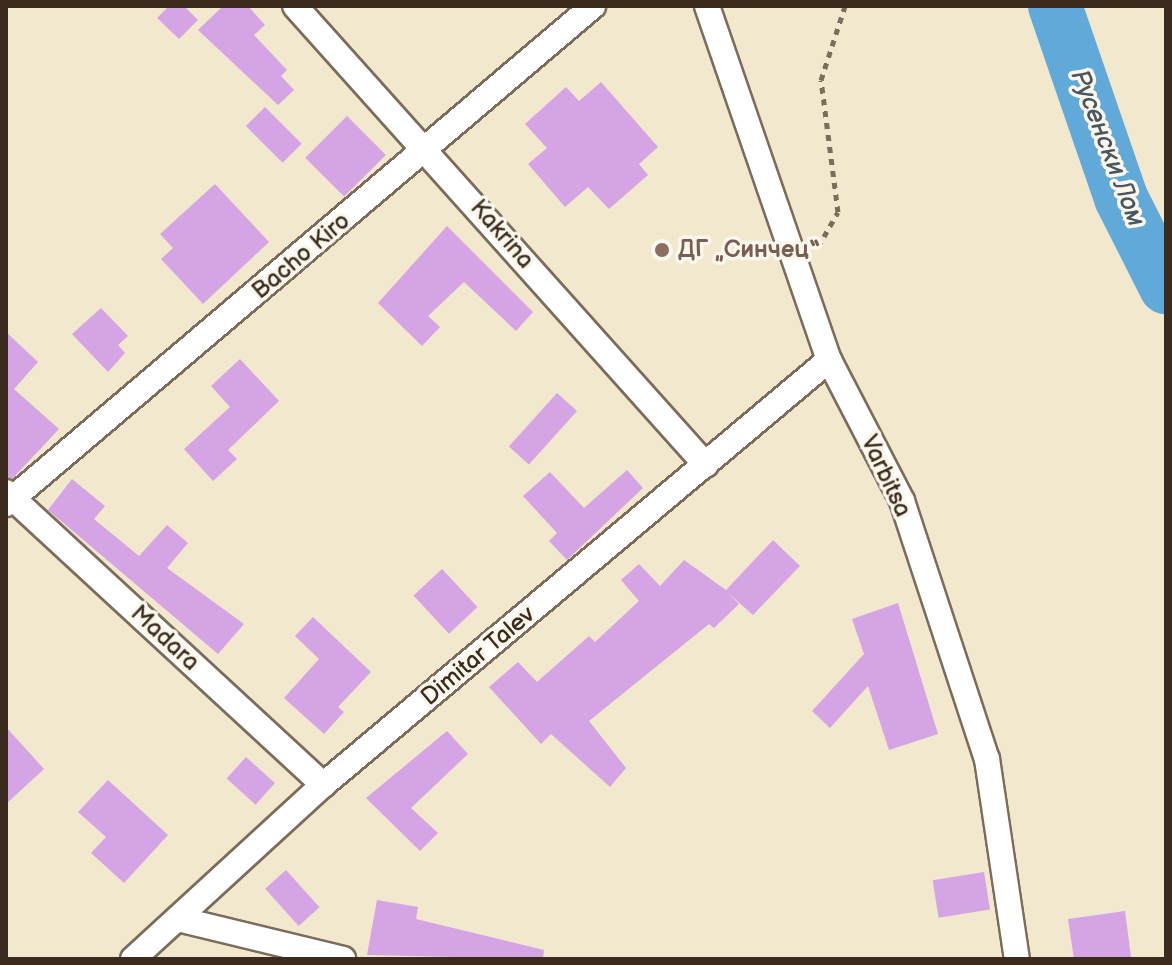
<!DOCTYPE html>
<html>
<head>
<meta charset="utf-8">
<style>
	body { margin:0 }
	#map { position:relative; width:1172px; height:965px; overflow:hidden; background:#f2e8ce; font-family:"Balsamiq Sans",sans-serif }
	div>[style] { position:absolute }
	.river>* { height:54px; margin:-27px; padding:0 27px; transform-origin:27px; border-radius:27px; background:#61a9d8 }
	.building>* { inset:0; background:#d4a4e5; transform-origin:0 0 }
	.path>* { height:5px; margin-top:-2.5px; transform-origin:0; background:repeating-linear-gradient(90deg,#7b6c5c 0 6px,transparent 0 12px) }
	.roads { filter:drop-shadow(2px 0 #7b6c5c) drop-shadow(-2px 0 #7b6c5c) drop-shadow(0 2px #7b6c5c) drop-shadow(0 -2px #7b6c5c) }
	.minor>* { height:24px; margin:-12px; padding:0 12px; transform-origin:12px; border-radius:12px; background:#fff }
	.dots>* { width:22px; height:22px; translate:-50% -50%; box-sizing:border-box; border:4px solid #fbf7ec; border-radius:50% }
	span { translate:-50% -50%; white-space:nowrap; text-align:center; line-height:1.15; -webkit-text-stroke:7px #fbf7ec; paint-order:stroke }
	.street-label { font-size:24px; color:#3b2a1e }
	.education-label { font-size:24px; color:#785e54; font-weight:700 }
	.left { translate:0 -50%; text-align:left }
	.water-label { font-size:26px; color:#48565f; font-style:italic }
	.frame { position:absolute; inset:0; border:8px solid #3b2a1e; pointer-events:none }
</style>
</head>
<body>
<div id="map">
	<div class="river">
		<div style="left:1055px;top:6px;width:203px;rotate:71deg"></div>
		<div style="left:1121px;top:198px;width:100px;rotate:63.2deg"></div>
	</div>
	<div class="building">
		<div style="clip-path:polygon(169px 6px,184px 6px,198px 20px,179px 39px,157px 18px)"></div>
		<div style="clip-path:polygon(223px 6px,248px 6px,265px 25px,254px 35px,287px 70px,281px 76px,294px 90px,278px 105px,198px 30px)"></div>
		<div style="clip-path:polygon(601px 82px,658px 147px,639px 164px,648px 175px,609px 209px,588px 187px,565px 207px,528px 164px,547px 148px,525px 124px,566px 87px,579px 101px)"></div>
		<div style="left:265px;top:107px;width:52px;height:27px;rotate:45deg"></div>
		<div style="left:347px;top:116px;width:55px;height:59px;rotate:45deg"></div>
		<div style="clip-path:polygon(215px 184px,269px 242px,203px 304px,161px 259px,173px 248px,160px 234px)"></div>
		<div style="clip-path:polygon(447px 226px,533px 312px,516px 331px,464px 282px,428px 316px,440px 327px,422px 346px,378px 303px)"></div>
		<div style="clip-path:polygon(101px 308px,128px 336px,118px 345px,125px 353px,108px 372px,72px 334px)"></div>
		<div style="clip-path:polygon(6px 332px,38px 362px,14px 389px,59px 429px,12px 479px,6px 477px)"></div>
		<div style="clip-path:polygon(240px 359px,279px 401px,228px 450px,237px 459px,213px 481px,184px 449px,230px 407px,211px 386px)"></div>
		<div style="left:557px;top:393px;width:27px;height:72px;rotate:42deg"></div>
		<div style="clip-path:polygon(627px 470px,643px 488px,567px 560px,549px 541px,557px 533px,523px 496px,550px 472px,584px 508px)"></div>
		<div style="clip-path:polygon(72px 479px,105px 506px,94px 519px,139px 556px,167px 525px,188px 543px,167px 568px,244px 624px,218px 654px,48px 510px)"></div>
		<div style="clip-path:polygon(773px 540px,800px 566px,753px 615px,728px 593px,739px 604px,714px 628px,709px 624px,589px 721px,626px 768px,610px 787px,551px 734px,541px 744px,489px 687px,518px 662px,537px 682px,589px 636px,595px 642px,639px 601px,621px 580px,639px 564px,660px 586px,684px 560px,726px 590px)"></div>
		<div style="left:442px;top:569px;width:52px;height:39px;rotate:47deg"></div>
		<div style="clip-path:polygon(898px 603px,938px 734px,889px 750px,868px 686px,830px 728px,812px 711px,864px 654px,852px 619px)"></div>
		<div style="clip-path:polygon(313px 617px,371px 672px,338px 707px,344px 712px,324px 734px,284px 698px,319px 659px,295px 636px)"></div>
		<div style="clip-path:polygon(6px 727px,44px 769px,6px 804px)"></div>
		<div style="clip-path:polygon(447px 731px,468px 754px,411px 808px,438px 833px,420px 851px,366px 798px)"></div>
		<div style="left:246px;top:757px;width:39px;height:29px;rotate:42deg"></div>
		<div style="clip-path:polygon(108px 780px,168px 835px,124px 883px,91px 853px,106px 837px,78px 812px)"></div>
		<div style="left:286px;top:870px;width:50px;height:28px;rotate:48deg"></div>
		<div style="left:984px;top:872px;width:38px;height:52px;rotate:81deg"></div>
		<div style="clip-path:polygon(377px 900px,418px 907px,416px 919px,544px 950px,543px 959px,367px 955px)"></div>
		<div style="clip-path:polygon(1125px 911px,1131px 957px,1074px 959px,1068px 919px)"></div>
	</div>
	<div class="path">
		<div style="left:818px;top:247px;width:40px;rotate:-60.3deg"></div>
		<div style="left:838px;top:212px;width:133px;rotate:-97.3deg"></div>
		<div style="left:821px;top:80px;width:78px;rotate:-72deg"></div>
	</div>
	<div class="roads">
		<div class="minor">
			<div style="left:295px;top:6px;width:616px;rotate:48.16deg"></div>
			<div style="left:707px;top:6px;width:374px;rotate:71deg"></div>
			<div style="left:829px;top:360px;width:159px;rotate:62.6deg"></div>
			<div style="left:902px;top:501px;width:272px;rotate:71.8deg"></div>
			<div style="left:987px;top:759px;width:202px;rotate:81.5deg"></div>
			<div style="left:6px;top:492px;width:432px;rotate:42.7deg"></div>
			<div style="left:6px;top:504px;width:770px;rotate:-40.31deg"></div>
			<div style="left:178px;top:919px;width:170px;rotate:13.6deg"></div>
			<div style="left:133px;top:959px;width:258px;rotate:-42.5deg"></div>
			<div style="left:323px;top:785px;width:661px;rotate:-40.03deg"></div>
		</div>
	</div>
	<div class="dots">
		<div style="left:662px;top:250px;background:#8d6e63"></div>
	</div>
	<div class="street-label">
		<span style="left:502px;top:234px;rotate:49deg">Kakrina</span>
		<span style="left:301px;top:256px;rotate:-40deg">Bacho Kiro</span>
		<span style="left:886px;top:476px;rotate:65deg">Varbitsa</span>
		<span style="left:165px;top:638px;rotate:43deg">Madara</span>
		<span style="left:478px;top:656px;rotate:-40deg">Dimitar Talev</span>
	</div>
	<div class="education-label">
		<span class="left" style="left:678px;top:250px">ДГ „Синчец“</span>
	</div>
	<div class="water-label">
		<span style="left:1107px;top:148px;rotate:69deg">Русенски Лом</span>
	</div>
	<div class="frame"></div>
</div>
</body>
</html>
